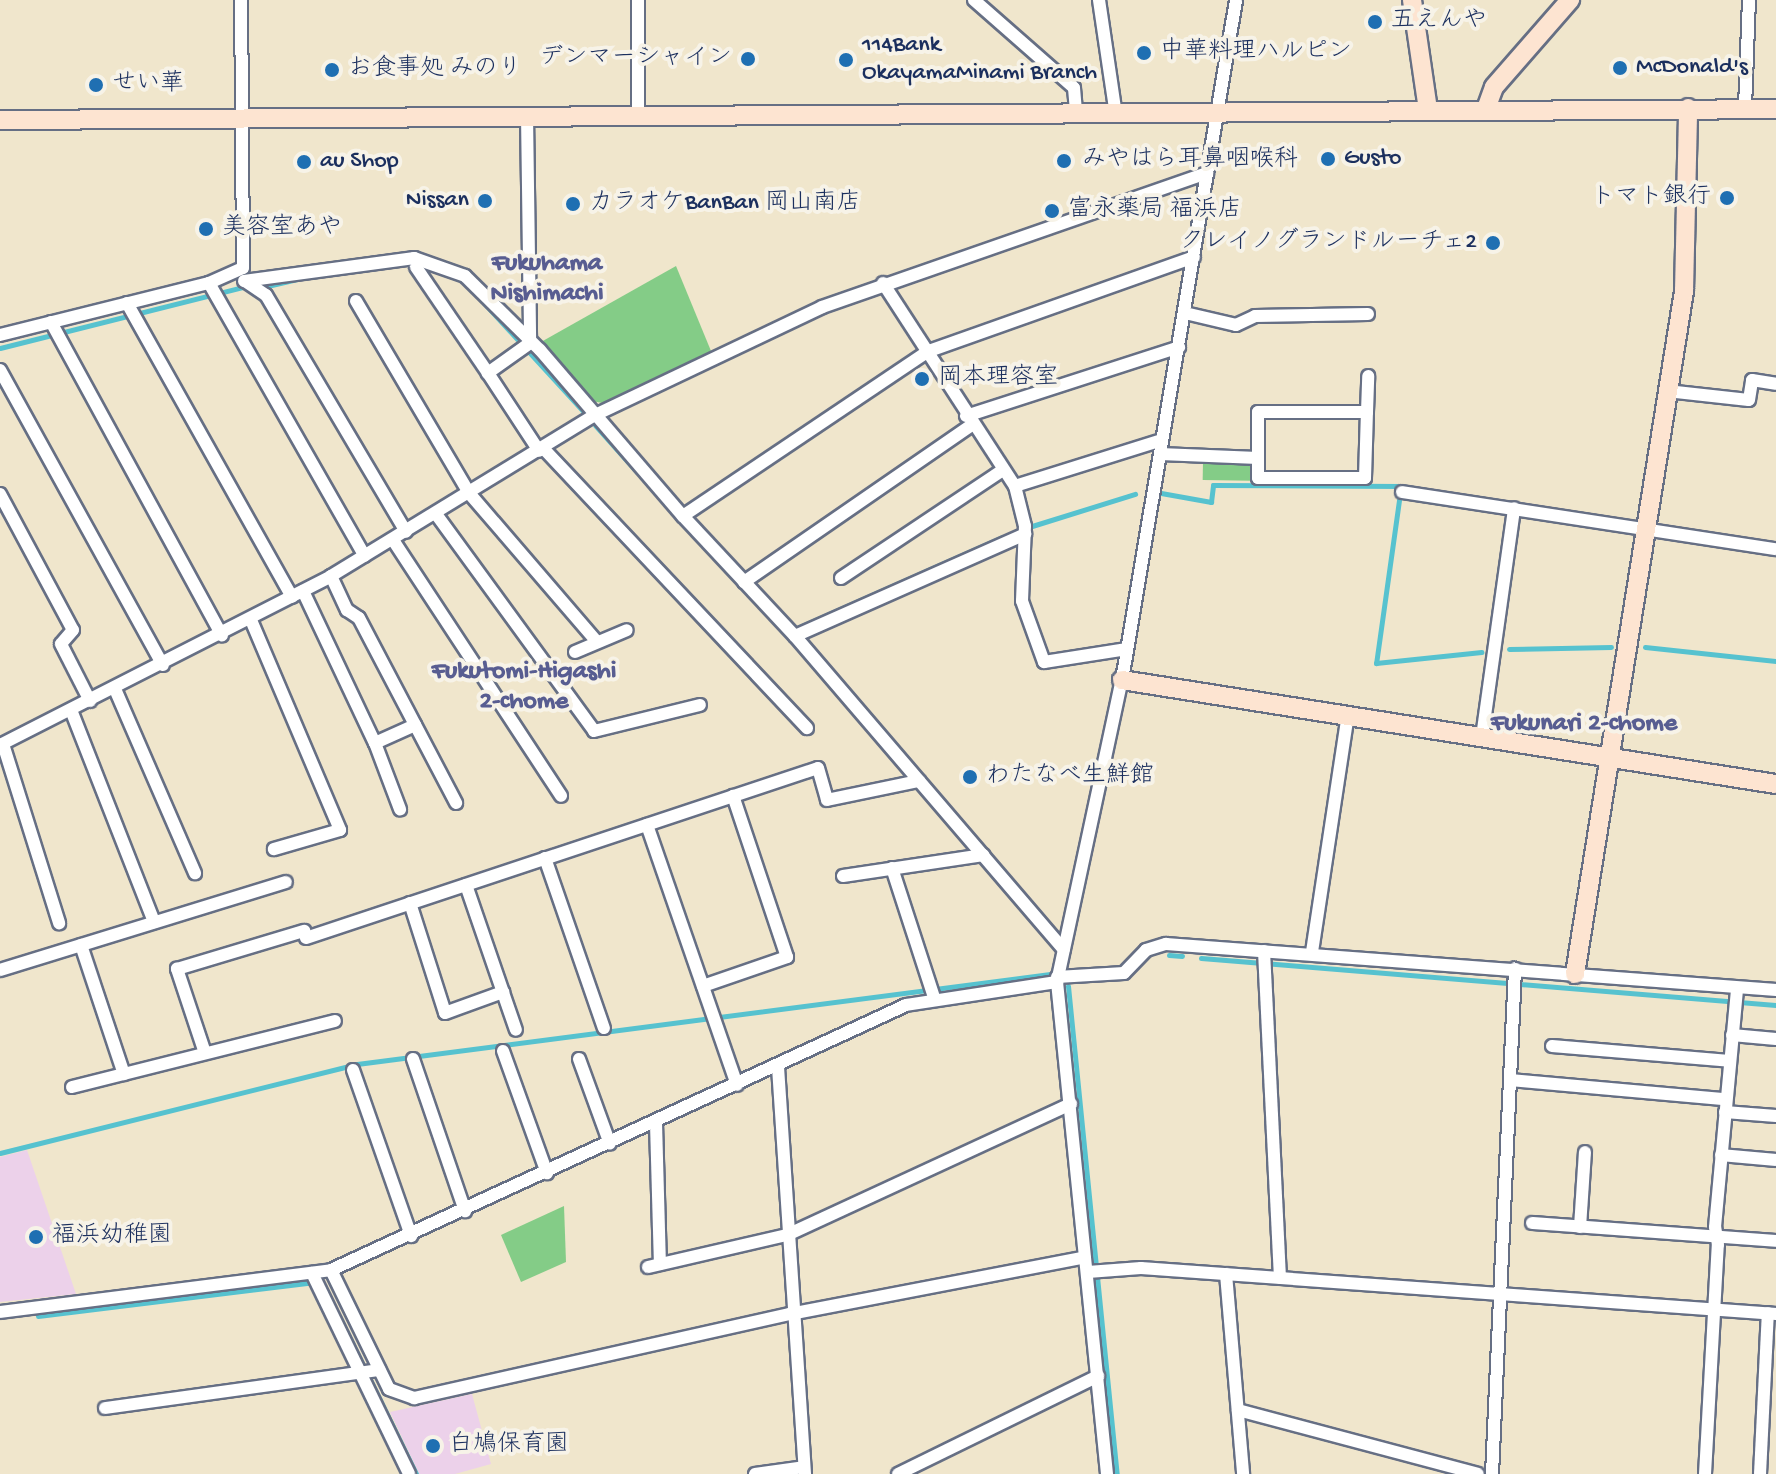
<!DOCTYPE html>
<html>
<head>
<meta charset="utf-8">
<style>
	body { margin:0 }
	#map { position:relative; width:1776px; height:1474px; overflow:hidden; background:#f0e6cc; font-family:"Gochi Hand","Klee One",sans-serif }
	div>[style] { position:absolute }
	.built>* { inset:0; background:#ecd1ea }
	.green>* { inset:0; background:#84cc87; transform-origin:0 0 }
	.stream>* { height:5px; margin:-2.5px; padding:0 2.5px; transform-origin:2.5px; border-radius:2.5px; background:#56c2cf }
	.roads { filter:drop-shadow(2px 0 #666f84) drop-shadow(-2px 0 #666f84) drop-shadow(0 2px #666f84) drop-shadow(0 -2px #666f84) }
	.street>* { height:12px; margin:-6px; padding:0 6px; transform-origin:6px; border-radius:6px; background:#fff }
	.secondary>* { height:18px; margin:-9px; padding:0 9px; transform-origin:9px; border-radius:9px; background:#fde4d1 }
	.dots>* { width:22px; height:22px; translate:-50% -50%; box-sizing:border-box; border:4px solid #f7f3e8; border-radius:50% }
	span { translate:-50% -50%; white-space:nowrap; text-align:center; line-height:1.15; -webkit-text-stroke:8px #f7f3e8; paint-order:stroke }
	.poi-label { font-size:24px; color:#1b2f5e }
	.left { translate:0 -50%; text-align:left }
	.right { translate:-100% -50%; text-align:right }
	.neighbourhood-label { font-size:26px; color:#585d91; font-weight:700 }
</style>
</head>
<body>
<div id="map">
	<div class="built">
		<div style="clip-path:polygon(27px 1150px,76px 1294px,0 1302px,0 1157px)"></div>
		<div style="clip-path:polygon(472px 1394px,491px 1464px,455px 1474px,419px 1474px,390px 1412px)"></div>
	</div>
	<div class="green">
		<div style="clip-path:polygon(676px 266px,711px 351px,602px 403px,592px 401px,541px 342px)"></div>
		<div style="left:1203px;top:461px;width:49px;height:19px;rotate:1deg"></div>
		<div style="clip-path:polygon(564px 1206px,566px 1262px,521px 1282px,501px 1235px)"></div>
	</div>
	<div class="stream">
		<div style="left:263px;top:287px;width:35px;rotate:-13deg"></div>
		<div style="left:484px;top:303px;width:147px;rotate:47.5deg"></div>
		<div style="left:0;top:348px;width:250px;rotate:-14.1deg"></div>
		<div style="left:595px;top:425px;width:63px;rotate:48.2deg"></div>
		<div style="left:1161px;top:493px;width:51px;rotate:10.2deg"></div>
		<div style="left:1211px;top:502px;width:17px;rotate:-83deg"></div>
		<div style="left:1213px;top:485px;width:188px;rotate:0.3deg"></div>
		<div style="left:1401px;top:486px;width:179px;rotate:98deg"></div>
		<div style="left:1376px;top:663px;width:106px;rotate:-6deg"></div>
		<div style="left:1032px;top:526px;width:108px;rotate:-17.3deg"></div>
		<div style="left:797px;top:628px;width:224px;rotate:-23.9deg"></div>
		<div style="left:1645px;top:647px;width:132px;rotate:6.1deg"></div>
		<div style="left:1509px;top:649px;width:102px;rotate:-1.1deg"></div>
		<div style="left:1169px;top:955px;width:13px;rotate:4deg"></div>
		<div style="left:1201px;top:958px;width:577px;rotate:4.67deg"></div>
		<div style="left:1068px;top:986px;width:490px;rotate:84.3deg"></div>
		<div style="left:0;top:1153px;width:368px;rotate:-14deg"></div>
		<div style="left:357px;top:1064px;width:699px;rotate:-7.4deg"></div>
		<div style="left:38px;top:1316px;width:279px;rotate:-7deg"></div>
		<div style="left:339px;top:1316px;width:176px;rotate:64deg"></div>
	</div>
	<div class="roads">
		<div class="street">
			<div style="left:974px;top:0;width:133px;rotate:41.3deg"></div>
			<div style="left:1074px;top:88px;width:22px;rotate:85deg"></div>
			<div style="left:1099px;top:0;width:110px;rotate:81.6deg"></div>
			<div style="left:1745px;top:108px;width:108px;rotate:-87.9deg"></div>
			<div style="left:638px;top:114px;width:114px;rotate:-90deg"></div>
			<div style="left:527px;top:115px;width:228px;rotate:89.2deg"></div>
			<div style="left:530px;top:343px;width:52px;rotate:144.5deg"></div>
			<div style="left:488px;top:373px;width:93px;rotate:56.8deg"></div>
			<div style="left:416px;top:267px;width:128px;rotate:55.8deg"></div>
			<div style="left:244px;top:281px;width:172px;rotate:-7.7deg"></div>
			<div style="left:414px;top:258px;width:54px;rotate:19.4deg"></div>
			<div style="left:465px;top:276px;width:105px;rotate:44.6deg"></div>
			<div style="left:540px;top:350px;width:219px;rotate:49.3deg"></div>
			<div style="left:683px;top:516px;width:164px;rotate:47deg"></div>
			<div style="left:795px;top:636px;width:413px;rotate:49.4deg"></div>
			<div style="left:245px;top:281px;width:25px;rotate:34deg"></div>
			<div style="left:266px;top:295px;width:275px;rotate:59.4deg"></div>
			<div style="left:209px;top:283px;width:314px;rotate:60.3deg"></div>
			<div style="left:883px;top:283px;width:242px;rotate:57deg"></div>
			<div style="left:1015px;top:486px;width:154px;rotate:-17.4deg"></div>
			<div style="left:356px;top:301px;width:223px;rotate:59.5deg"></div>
			<div style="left:469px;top:493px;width:196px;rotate:49.3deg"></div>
			<div style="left:127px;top:303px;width:337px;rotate:60.7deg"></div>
			<div style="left:1185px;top:313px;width:52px;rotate:13.2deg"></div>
			<div style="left:1236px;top:325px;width:21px;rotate:-25deg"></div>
			<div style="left:1255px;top:316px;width:113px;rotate:-1deg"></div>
			<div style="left:51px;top:322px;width:357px;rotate:61.4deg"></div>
			<div style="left:0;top:335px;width:215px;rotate:-14deg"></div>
			<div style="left:209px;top:283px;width:37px;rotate:-24deg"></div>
			<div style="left:243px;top:268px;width:268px;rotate:-90.4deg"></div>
			<div style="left:0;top:370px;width:337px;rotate:61.1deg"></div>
			<div style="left:1667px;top:391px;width:82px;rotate:6.3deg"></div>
			<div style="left:1749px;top:400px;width:20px;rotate:-81deg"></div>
			<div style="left:1752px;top:380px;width:24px;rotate:9deg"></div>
			<div style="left:1367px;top:412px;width:109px;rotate:180deg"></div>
			<div style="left:1258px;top:412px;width:66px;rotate:90deg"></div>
			<div style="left:1258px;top:478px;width:107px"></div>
			<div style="left:1365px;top:478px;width:66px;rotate:-88.3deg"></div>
			<div style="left:1367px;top:412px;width:36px;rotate:-88deg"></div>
			<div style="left:966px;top:416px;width:224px;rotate:-17.9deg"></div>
			<div style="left:543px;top:448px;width:385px;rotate:46.7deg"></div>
			<div style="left:1160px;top:454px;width:98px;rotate:2.3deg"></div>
			<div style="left:1015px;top:486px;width:41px;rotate:76deg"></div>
			<div style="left:1025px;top:526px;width:75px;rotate:92.3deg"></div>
			<div style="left:1022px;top:601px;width:65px;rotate:70.2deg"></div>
			<div style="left:1044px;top:662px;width:84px;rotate:-8.9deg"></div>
			<div style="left:1402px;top:492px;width:378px;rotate:8.7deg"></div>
			<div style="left:0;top:494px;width:154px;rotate:61.8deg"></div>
			<div style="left:73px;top:630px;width:18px;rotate:131deg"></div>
			<div style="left:61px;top:644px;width:64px;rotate:63deg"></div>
			<div style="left:436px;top:514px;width:268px;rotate:53.9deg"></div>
			<div style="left:594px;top:731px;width:109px;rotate:-13.8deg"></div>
			<div style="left:683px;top:516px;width:296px;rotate:-33.9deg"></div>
			<div style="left:929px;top:351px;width:281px;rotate:-19.5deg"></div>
			<div style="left:393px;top:540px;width:306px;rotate:56.7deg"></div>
			<div style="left:331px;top:576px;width:38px;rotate:65deg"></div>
			<div style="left:347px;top:610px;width:14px;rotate:34deg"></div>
			<div style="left:359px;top:618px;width:209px;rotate:62.3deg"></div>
			<div style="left:841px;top:578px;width:195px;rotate:-33.7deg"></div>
			<div style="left:744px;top:582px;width:277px;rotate:-34.6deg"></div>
			<div style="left:303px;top:591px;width:168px;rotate:64.7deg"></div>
			<div style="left:375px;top:743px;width:71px;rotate:69.3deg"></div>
			<div style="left:251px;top:620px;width:228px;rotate:67deg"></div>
			<div style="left:340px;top:830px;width:69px;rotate:163.9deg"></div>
			<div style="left:795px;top:636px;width:252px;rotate:-23.9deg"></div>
			<div style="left:575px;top:652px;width:56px;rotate:-22.9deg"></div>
			<div style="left:115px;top:689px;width:201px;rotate:66.5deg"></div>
			<div style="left:71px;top:710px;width:228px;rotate:68.6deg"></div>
			<div style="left:1482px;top:737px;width:231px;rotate:-82deg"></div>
			<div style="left:375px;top:743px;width:44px;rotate:-24.2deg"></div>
			<div style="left:3px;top:744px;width:188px;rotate:72.6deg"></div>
			<div style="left:0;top:745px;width:372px;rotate:-27deg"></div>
			<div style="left:331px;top:576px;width:309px;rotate:-31.4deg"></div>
			<div style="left:595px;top:415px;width:251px;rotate:-25.4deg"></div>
			<div style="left:822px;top:307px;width:408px;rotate:-19.2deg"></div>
			<div style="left:647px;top:825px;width:275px;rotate:70.9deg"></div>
			<div style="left:545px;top:858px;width:180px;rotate:70.9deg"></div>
			<div style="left:892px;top:868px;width:136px;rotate:72deg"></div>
			<div style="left:843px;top:876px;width:142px;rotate:-8.5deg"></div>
			<div style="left:466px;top:885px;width:153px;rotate:71deg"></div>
			<div style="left:410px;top:903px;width:115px;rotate:72.3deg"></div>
			<div style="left:445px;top:1013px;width:62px;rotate:-19.9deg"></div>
			<div style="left:306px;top:938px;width:539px;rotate:-18.37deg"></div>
			<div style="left:818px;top:768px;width:33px;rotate:74deg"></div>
			<div style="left:827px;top:800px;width:94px;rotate:-11.7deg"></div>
			<div style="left:81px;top:945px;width:136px;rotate:71.6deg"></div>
			<div style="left:1264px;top:951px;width:327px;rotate:87.2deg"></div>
			<div style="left:1312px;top:952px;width:240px;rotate:-81.4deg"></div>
			<div style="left:0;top:970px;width:299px;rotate:-17.1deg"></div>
			<div style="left:1057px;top:977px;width:67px;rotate:-3.4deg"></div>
			<div style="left:1124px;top:973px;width:32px;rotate:-46deg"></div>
			<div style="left:1146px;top:950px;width:21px;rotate:-17deg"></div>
			<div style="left:1166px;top:944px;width:612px;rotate:4.31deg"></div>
			<div style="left:703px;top:986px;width:89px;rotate:-19deg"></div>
			<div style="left:787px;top:957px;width:170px;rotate:-108.5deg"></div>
			<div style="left:1732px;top:1035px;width:44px;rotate:5.2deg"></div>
			<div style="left:1552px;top:1046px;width:178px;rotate:4.8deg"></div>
			<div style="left:503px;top:1051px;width:130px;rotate:70.2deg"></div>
			<div style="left:205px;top:1053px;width:89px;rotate:-108.4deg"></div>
			<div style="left:177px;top:969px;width:133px;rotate:-16.7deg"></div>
			<div style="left:413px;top:1059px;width:161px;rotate:71.1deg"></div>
			<div style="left:579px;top:1059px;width:90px;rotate:70deg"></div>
			<div style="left:778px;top:1067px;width:408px;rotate:86.2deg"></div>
			<div style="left:353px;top:1070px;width:176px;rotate:70.7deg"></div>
			<div style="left:1510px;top:1080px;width:216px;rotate:5.1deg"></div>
			<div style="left:72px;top:1087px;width:271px;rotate:-14.1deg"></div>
			<div style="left:1725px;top:1112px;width:51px;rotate:4.5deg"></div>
			<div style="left:656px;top:1123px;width:141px;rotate:88.4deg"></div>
			<div style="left:1721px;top:1155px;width:55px;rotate:5.2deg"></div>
			<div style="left:1532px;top:1223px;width:245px;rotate:4.2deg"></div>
			<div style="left:1580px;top:1227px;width:75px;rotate:-86.2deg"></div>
			<div style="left:648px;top:1267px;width:143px;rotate:-13deg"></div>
			<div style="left:787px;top:1235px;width:313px;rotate:-24.8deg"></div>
			<div style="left:331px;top:1270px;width:132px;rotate:64deg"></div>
			<div style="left:389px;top:1389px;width:27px;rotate:20deg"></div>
			<div style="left:414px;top:1398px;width:385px;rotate:-12.6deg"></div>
			<div style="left:790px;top:1314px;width:300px;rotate:-10.9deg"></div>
			<div style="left:1088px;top:1272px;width:53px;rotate:-4.3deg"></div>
			<div style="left:1141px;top:1268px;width:637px;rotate:4.14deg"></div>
			<div style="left:312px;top:1273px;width:223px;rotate:64.2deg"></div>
			<div style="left:1226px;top:1274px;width:201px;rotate:85.1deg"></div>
			<div style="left:0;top:1312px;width:334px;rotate:-7.2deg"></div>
			<div style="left:331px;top:1270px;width:633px;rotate:-24.74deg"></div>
			<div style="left:906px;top:1005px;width:153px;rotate:-8.7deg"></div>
			<div style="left:105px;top:1408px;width:277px;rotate:-7.9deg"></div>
			<div style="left:1238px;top:1410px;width:248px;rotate:14.9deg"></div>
			<div style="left:755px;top:1474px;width:49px;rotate:-8.1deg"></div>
			<div style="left:898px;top:1474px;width:223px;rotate:-26.1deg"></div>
			<div style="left:1107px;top:1474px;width:495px;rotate:-95.8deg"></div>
			<div style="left:1057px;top:982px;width:309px;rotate:-77.9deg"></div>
			<div style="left:1122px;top:680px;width:689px;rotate:-80.48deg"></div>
			<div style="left:1492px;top:1474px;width:506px;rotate:-87.39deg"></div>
			<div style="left:1705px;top:1474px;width:229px;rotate:-86.8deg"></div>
			<div style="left:1718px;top:1245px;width:18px;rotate:-99deg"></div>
			<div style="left:1715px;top:1227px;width:240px;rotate:-84.7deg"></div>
			<div style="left:1760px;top:1474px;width:161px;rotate:-87.2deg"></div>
		</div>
		<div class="secondary">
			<div style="left:1412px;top:0;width:111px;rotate:81.7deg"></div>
			<div style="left:1486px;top:109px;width:23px;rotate:-70deg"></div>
			<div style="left:1494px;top:87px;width:116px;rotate:-48.9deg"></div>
			<div style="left:0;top:120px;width:1776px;rotate:-0.35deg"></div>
			<div style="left:1122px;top:680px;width:662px;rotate:9.04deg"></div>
			<div style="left:1575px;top:974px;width:692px;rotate:-80.93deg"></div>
			<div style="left:1684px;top:291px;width:183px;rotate:-88.7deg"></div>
		</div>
	</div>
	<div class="dots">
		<div style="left:1375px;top:22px;background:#1f6fb2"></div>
		<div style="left:1144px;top:53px;background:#1f6fb2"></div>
		<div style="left:748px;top:59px;background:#1f6fb2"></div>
		<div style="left:846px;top:60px;background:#1f6fb2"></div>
		<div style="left:1620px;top:68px;background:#1f6fb2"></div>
		<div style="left:332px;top:70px;background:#1f6fb2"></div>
		<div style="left:96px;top:85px;background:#1f6fb2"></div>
		<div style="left:1328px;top:159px;background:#1f6fb2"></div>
		<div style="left:1064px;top:161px;background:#1f6fb2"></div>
		<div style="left:304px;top:162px;background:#1f6fb2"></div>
		<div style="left:1727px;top:198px;background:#1f6fb2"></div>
		<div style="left:485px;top:201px;background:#1f6fb2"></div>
		<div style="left:573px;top:204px;background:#1f6fb2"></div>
		<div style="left:1052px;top:211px;background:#1f6fb2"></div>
		<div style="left:206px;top:229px;background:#1f6fb2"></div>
		<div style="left:1493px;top:243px;background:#1f6fb2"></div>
		<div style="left:922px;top:379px;background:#1f6fb2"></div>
		<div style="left:970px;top:777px;background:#1f6fb2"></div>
		<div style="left:36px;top:1237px;background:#1f6fb2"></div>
		<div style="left:433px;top:1446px;background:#1f6fb2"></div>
	</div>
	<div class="poi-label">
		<span class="left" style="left:1391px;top:22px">五えんや</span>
		<span class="left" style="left:862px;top:60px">114Bank<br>OkayamaMinami Branch</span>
		<span class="left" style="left:1160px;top:53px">中華料理ハルピン</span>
		<span class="right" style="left:732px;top:59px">デンマーシャイン</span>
		<span class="left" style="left:1636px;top:68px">McDonald's</span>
		<span class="left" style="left:348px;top:70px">お食事処 みのり</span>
		<span class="left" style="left:112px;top:85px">せい華</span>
		<span class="left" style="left:1344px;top:159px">Gusto</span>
		<span class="left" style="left:1082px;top:161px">みやはら耳鼻咽喉科</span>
		<span class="left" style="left:320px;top:162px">au Shop</span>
		<span class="right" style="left:1711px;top:198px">トマト銀行</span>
		<span class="right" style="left:469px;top:201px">Nissan</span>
		<span class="left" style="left:589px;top:204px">カラオケBanBan 岡山南店</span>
		<span class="left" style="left:1068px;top:211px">富永薬局 福浜店</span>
		<span class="left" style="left:222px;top:229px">美容室あや</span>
		<span class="right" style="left:1477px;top:243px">クレイノグランドルーチェ2</span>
		<span class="left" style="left:938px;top:379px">岡本理容室</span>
		<span class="left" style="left:986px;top:777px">わたなべ生鮮館</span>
		<span class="left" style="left:52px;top:1237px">福浜幼稚園</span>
		<span class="left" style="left:449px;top:1446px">白鳩保育園</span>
	</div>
	<div class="neighbourhood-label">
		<span style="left:547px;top:280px">Fukuhama<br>Nishimachi</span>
		<span style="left:524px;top:688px">Fukutomi-Higashi<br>2-chome</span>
		<span style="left:1584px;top:725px">Fukunari 2-chome</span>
	</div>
</div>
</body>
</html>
